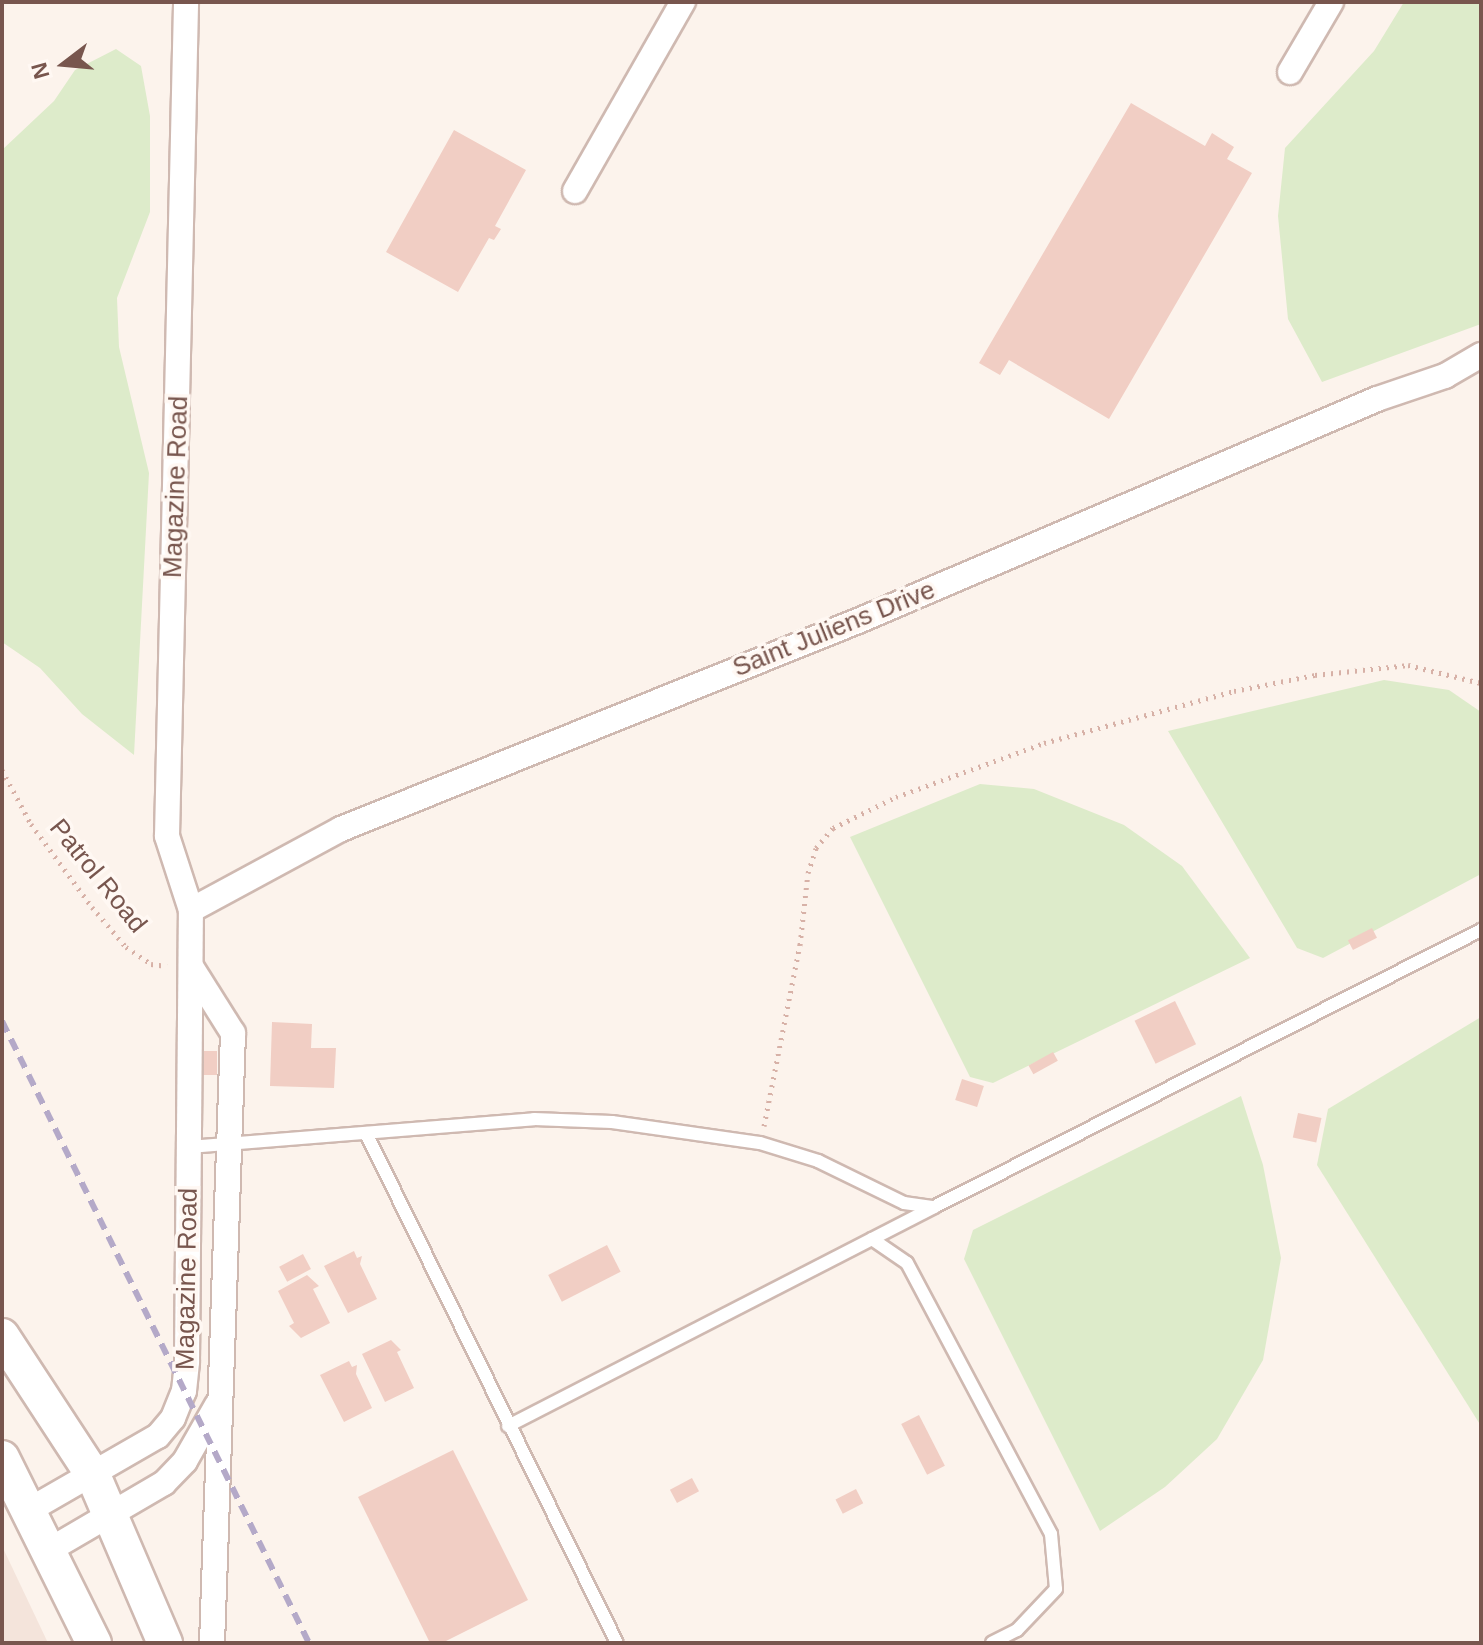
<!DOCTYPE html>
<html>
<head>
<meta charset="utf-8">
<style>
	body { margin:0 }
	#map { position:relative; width:1483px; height:1645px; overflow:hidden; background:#fcf3ec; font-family:Helvetica,sans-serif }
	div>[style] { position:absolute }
	.residential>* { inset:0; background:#f4e4db }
	.green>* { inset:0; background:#ddebca }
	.building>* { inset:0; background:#f1cec4; transform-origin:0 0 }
	.path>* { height:5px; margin-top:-2.5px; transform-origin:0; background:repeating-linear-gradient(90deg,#d7b1a7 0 2px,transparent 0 8px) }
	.roads { filter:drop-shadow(2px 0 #cfb9b1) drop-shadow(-2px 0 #cfb9b1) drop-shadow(0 2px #cfb9b1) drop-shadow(0 -2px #cfb9b1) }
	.service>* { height:12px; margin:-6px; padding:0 6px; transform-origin:6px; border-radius:6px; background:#fff }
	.minor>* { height:24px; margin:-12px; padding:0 12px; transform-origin:12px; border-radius:12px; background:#fff }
	.secondary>* { height:34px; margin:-17px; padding:0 17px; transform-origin:17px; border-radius:17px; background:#fff }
	.rail>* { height:6px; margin-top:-3px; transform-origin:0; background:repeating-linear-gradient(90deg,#b4a9c8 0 12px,transparent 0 20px) }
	span { translate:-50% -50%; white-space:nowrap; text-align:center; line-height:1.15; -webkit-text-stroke:7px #fff8f3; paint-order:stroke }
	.street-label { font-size:26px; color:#78564e }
	.frame { position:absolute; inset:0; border:4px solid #78564e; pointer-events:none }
	.north { position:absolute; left:24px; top:24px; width:80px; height:80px; -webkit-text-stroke:6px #fff8f3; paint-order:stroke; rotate:254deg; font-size:22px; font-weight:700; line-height:32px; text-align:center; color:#78564e }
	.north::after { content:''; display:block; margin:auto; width:28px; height:36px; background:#78564e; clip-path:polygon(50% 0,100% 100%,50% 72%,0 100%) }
</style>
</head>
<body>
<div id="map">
	<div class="residential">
		<div style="clip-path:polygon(2px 1546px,48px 1643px,2px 1643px)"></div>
	</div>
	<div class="green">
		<div style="clip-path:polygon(1404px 2px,1481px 2px,1481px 324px,1322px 382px,1288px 319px,1278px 216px,1285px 148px,1374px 51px)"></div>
		<div style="clip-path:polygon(116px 49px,141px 66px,150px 116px,150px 212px,117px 298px,119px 347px,149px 473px,134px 755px,82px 714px,40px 668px,2px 642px,2px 150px,54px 101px,75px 70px)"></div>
		<div style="clip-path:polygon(1384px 680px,1449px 690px,1481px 712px,1481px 874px,1323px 958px,1297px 948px,1168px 731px)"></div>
		<div style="clip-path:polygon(980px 784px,1034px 789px,1124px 825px,1182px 866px,1250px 958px,993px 1083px,970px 1077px,850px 837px)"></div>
		<div style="clip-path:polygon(1481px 1017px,1481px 1426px,1317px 1165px,1328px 1109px)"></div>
		<div style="clip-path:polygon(1241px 1096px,1263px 1165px,1281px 1258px,1263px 1360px,1217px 1439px,1165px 1487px,1100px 1531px,964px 1259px,973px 1230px)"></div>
	</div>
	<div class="building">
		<div style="clip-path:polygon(1131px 103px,1205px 146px,1212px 133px,1234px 147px,1227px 159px,1252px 173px,1109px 419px,1009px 360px,1000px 375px,979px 363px)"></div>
		<div style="clip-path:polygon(454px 130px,526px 170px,495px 226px,501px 229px,494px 240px,489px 238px,458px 292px,386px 252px)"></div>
		<div style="left:1372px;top:928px;width:11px;height:27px;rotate:63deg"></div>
		<div style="left:1175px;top:1001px;width:48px;height:45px;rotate:64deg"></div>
		<div style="clip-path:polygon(272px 1022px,312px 1024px,311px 1048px,336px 1048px,334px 1088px,270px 1086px)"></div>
		<div style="left:203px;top:1051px;width:14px;height:24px"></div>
		<div style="left:1053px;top:1052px;width:10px;height:28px;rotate:61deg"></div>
		<div style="left:962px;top:1079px;width:23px;height:22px;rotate:18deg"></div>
		<div style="left:1298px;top:1113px;width:24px;height:25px;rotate:12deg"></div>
		<div style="left:607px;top:1245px;width:30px;height:66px;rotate:63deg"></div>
		<div style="clip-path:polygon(354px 1251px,357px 1258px,362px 1256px,360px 1264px,377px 1299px,348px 1313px,324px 1266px)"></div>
		<div style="left:303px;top:1254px;width:17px;height:27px;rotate:62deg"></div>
		<div style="clip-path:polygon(307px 1275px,319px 1286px,313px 1289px,330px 1323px,301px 1338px,289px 1326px,294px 1323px,278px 1291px)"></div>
		<div style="clip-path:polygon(391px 1340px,401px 1350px,397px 1352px,414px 1388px,385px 1402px,362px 1354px)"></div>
		<div style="clip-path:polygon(349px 1361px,352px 1367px,357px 1365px,356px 1374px,372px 1408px,344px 1422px,320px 1375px)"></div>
		<div style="left:919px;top:1415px;width:57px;height:20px;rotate:63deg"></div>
		<div style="clip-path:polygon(453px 1450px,528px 1600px,442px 1643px,430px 1643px,358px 1497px)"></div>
		<div style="left:692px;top:1478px;width:15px;height:25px;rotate:62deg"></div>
		<div style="left:856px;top:1489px;width:16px;height:23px;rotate:63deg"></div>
	</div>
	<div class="path">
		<div style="left:2px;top:770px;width:61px;rotate:61.8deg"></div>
		<div style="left:31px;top:824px;width:103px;rotate:53.7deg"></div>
		<div style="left:92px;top:907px;width:52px;rotate:49.6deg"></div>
		<div style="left:126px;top:947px;width:30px;rotate:34deg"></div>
		<div style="left:151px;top:964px;width:16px;rotate:7deg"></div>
		<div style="left:764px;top:1126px;width:185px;rotate:-78.8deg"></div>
		<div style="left:800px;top:945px;width:72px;rotate:-83.7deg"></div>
		<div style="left:808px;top:873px;width:26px;rotate:-72deg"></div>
		<div style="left:816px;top:848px;width:26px;rotate:-50deg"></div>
		<div style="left:833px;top:828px;width:70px;rotate:-26.2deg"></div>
		<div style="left:896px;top:797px;width:158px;rotate:-20deg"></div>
		<div style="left:1044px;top:743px;width:197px;rotate:-15.3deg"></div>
		<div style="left:1234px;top:691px;width:83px;rotate:-11.2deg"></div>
		<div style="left:1315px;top:675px;width:94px;rotate:-6.1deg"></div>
		<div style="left:1408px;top:665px;width:75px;rotate:13.9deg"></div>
	</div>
	<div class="roads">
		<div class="service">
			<div style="left:366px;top:1133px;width:568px;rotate:63.8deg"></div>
			<div style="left:189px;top:1147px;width:346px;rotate:-4.6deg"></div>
			<div style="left:534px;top:1119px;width:78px;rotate:2.2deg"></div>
			<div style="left:612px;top:1122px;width:149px;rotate:8.1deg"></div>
			<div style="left:760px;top:1143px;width:61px;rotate:17.2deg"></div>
			<div style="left:818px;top:1161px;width:96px;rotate:26deg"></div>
			<div style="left:904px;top:1203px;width:30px;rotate:8deg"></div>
			<div style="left:934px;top:1207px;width:613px;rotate:-26.86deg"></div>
			<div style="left:872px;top:1239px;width:42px;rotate:34.4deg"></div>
			<div style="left:907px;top:1263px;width:307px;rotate:62deg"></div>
			<div style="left:1051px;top:1534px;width:55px;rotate:84.8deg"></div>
			<div style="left:1056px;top:1589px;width:57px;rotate:133.6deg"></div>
			<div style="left:1017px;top:1630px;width:28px;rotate:153deg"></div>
			<div style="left:508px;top:1426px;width:479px;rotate:-27.2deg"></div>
		</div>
		<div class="minor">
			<div style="left:1290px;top:72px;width:81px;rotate:-59.6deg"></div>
			<div style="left:575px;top:191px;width:218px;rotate:-60.3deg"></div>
			<div style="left:191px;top:910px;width:170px;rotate:-28.4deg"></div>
			<div style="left:341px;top:829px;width:557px;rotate:-21.92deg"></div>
			<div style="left:858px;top:621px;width:564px;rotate:-23.16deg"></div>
			<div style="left:1377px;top:399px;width:72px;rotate:-18.7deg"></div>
			<div style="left:1445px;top:376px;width:42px;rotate:-30.3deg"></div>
			<div style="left:192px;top:968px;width:77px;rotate:57.8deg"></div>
			<div style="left:233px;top:1033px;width:610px;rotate:91.97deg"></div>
			<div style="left:31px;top:1509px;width:146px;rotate:-29.9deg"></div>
			<div style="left:158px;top:1436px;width:23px;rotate:-50deg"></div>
			<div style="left:173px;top:1418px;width:29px;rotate:-68deg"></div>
			<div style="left:184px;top:1391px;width:30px;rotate:-84deg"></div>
			<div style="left:187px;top:1361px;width:451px;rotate:-89.5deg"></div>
			<div style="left:191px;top:910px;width:78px;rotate:-108deg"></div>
			<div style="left:167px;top:836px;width:834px;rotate:-88.69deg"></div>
			<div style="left:51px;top:1549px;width:131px;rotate:-30.3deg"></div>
			<div style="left:164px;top:1483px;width:30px;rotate:-46deg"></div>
			<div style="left:185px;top:1461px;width:64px;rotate:-60.3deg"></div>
		</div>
		<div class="secondary">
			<div style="left:2px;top:1336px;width:166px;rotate:56.8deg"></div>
			<div style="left:93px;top:1475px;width:183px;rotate:66.8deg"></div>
			<div style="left:2px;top:1458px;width:207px;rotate:63.6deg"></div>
		</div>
	</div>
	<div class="rail">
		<div style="left:2px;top:1021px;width:694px;rotate:63.73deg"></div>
	</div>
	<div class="street-label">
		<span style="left:176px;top:487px;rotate:-88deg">Magazine Road</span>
		<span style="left:834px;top:629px;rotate:-22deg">Saint Juliens Drive</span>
		<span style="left:98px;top:876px;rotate:51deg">Patrol Road</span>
		<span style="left:187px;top:1279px;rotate:-89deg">Magazine Road</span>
	</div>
	<div class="frame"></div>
	<div class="north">N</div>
</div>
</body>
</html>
